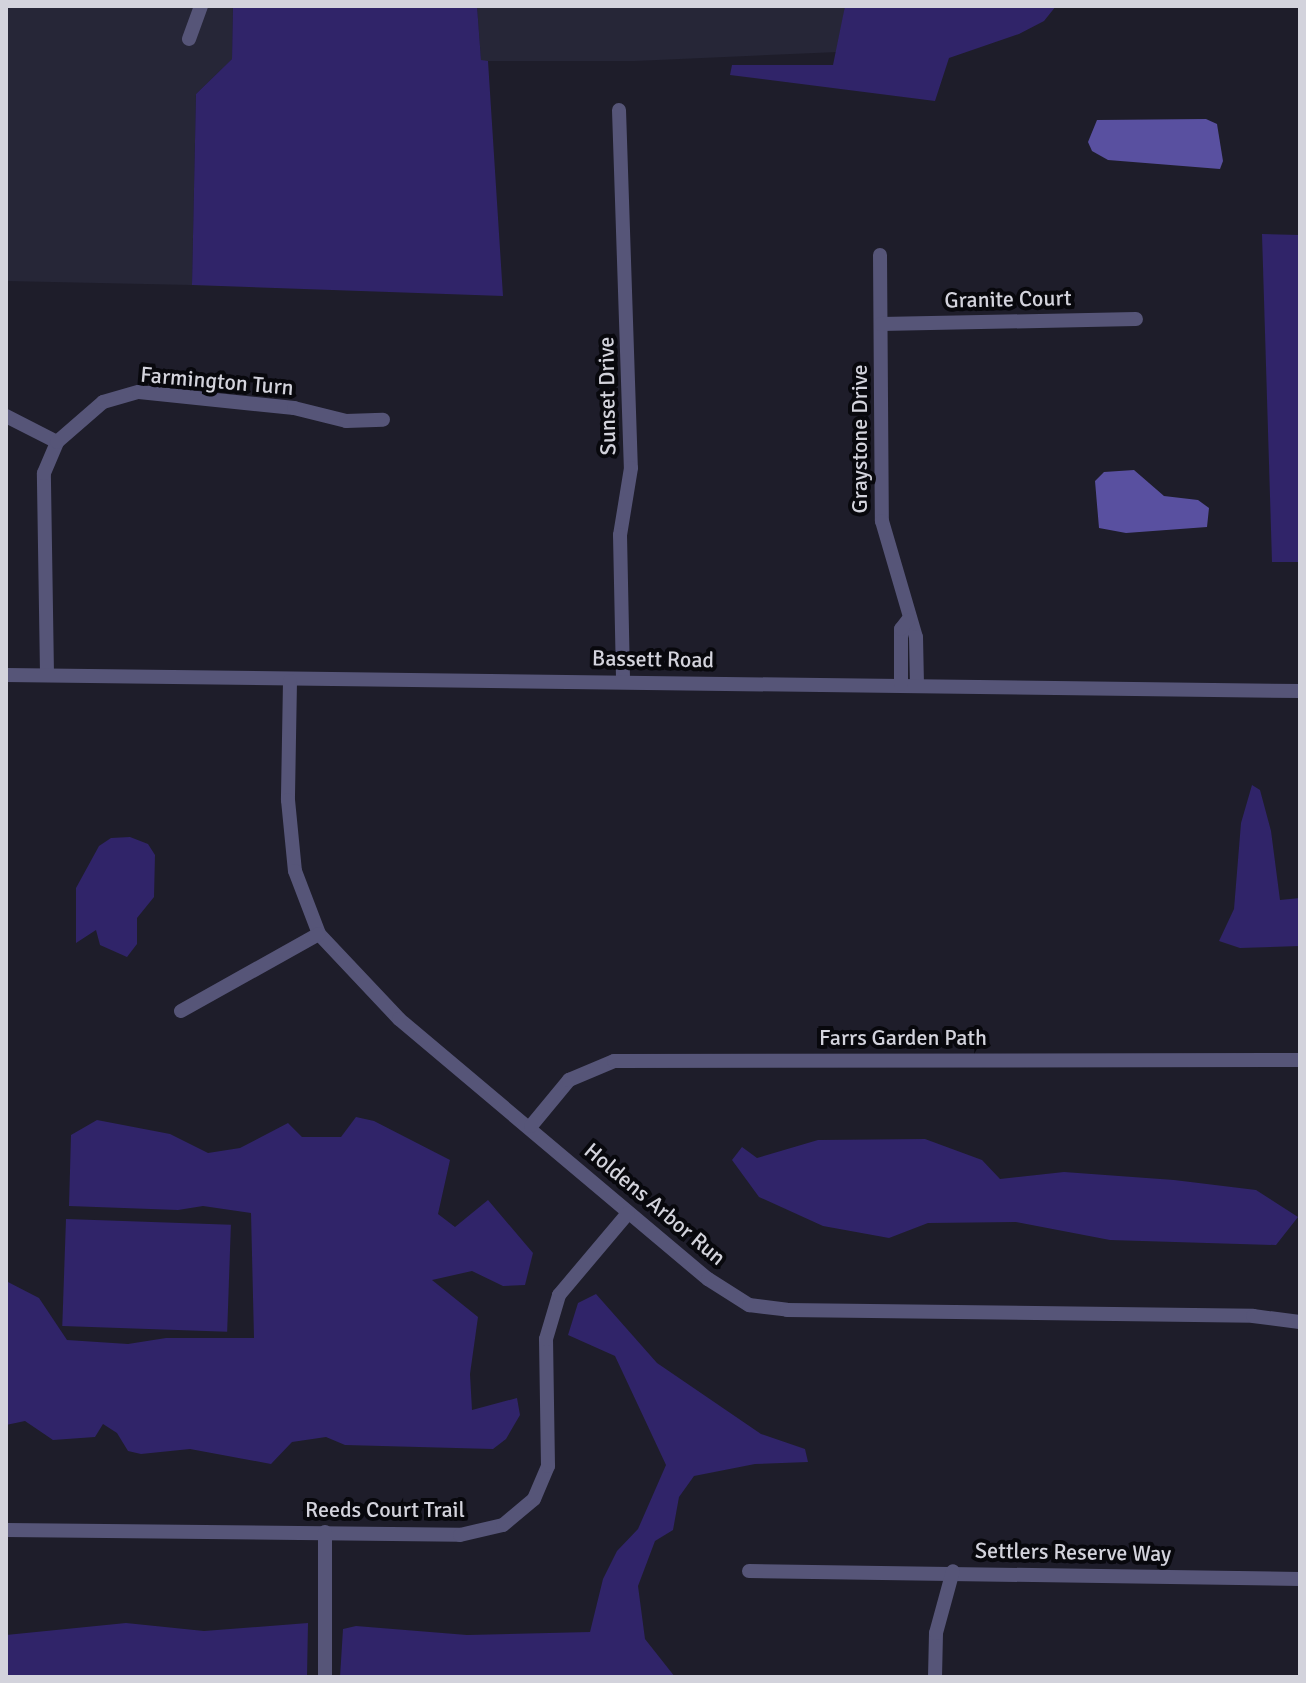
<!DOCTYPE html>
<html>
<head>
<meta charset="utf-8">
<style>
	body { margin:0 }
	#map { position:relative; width:1306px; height:1683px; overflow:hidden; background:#1e1d2a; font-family:Signika,sans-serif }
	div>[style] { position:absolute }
	.built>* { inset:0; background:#262637 }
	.green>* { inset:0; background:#302469; transform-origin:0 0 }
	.water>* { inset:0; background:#5950a0 }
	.street>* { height:14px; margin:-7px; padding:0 7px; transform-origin:7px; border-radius:7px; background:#565578 }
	span { translate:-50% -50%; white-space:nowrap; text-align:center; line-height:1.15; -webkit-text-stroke:8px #08080d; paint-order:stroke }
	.street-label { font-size:22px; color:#d3d3dc }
	.frame { position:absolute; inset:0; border:8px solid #d3d3dc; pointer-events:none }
</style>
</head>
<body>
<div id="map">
	<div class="built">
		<div style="clip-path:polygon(6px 6px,233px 6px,232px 59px,196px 94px,192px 285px,6px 281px)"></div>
		<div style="clip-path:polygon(477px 6px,845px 6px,838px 52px,635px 61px,481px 61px)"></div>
	</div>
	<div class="green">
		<div style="clip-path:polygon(233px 6px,477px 6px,481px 60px,488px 61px,503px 296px,192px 285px,196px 94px,232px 59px)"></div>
		<div style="clip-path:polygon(845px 6px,1056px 6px,1044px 21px,1019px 34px,949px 58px,935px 101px,730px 75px,732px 65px,833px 65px)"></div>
		<div style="clip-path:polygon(1262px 234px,1300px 235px,1300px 562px,1272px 562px)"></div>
		<div style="clip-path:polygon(1252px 785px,1260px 790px,1271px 831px,1280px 900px,1300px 898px,1300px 946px,1240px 948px,1219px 941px,1234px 909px,1241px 823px)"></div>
		<div style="clip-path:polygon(130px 837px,148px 844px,155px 855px,154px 897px,137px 918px,137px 944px,127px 957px,100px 945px,96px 930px,76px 943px,76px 888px,99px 846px,111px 838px)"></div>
		<div style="clip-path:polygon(356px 1117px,374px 1121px,450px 1160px,438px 1214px,455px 1227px,488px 1200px,533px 1253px,525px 1285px,503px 1286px,472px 1271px,432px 1280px,478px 1317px,470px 1374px,472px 1410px,517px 1398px,520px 1415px,506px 1439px,493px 1449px,345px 1445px,326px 1437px,292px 1442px,271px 1464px,190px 1449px,141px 1454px,128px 1451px,117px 1433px,103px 1424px,95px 1437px,53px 1440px,25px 1421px,6px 1425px,6px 1281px,39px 1298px,67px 1340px,128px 1344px,166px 1338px,254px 1338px,251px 1213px,203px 1206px,178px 1210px,69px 1206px,71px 1135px,97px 1120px,170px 1134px,208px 1153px,240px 1148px,288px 1123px,302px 1137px,341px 1137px)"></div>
		<div style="clip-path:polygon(925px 1139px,982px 1160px,1000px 1179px,1064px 1172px,1174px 1180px,1256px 1190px,1298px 1217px,1276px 1245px,1110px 1240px,1016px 1222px,928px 1223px,889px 1238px,823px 1226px,759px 1197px,732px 1160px,742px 1147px,757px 1158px,818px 1140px)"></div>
		<div style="left:66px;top:1219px;width:165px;height:107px;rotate:2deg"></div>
		<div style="clip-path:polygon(596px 1294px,657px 1363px,761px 1434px,805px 1449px,808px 1462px,755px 1464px,694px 1476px,679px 1497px,673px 1530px,655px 1541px,638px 1586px,645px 1639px,675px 1677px,340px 1677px,343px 1629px,356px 1626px,467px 1635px,590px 1632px,603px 1579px,617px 1551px,638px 1529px,666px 1465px,615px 1356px,568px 1335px,578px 1303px)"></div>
		<div style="clip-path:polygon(126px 1623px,204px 1631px,308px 1623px,307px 1677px,6px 1677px,6px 1635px)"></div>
	</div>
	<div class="water">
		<div style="clip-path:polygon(1206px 119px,1217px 124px,1223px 161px,1220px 169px,1108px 160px,1092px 151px,1088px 142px,1097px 120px)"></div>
		<div style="clip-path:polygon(1134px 470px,1164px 496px,1198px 500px,1209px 508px,1207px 527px,1126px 533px,1099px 528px,1095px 481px,1104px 472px)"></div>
	</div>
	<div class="street">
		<div style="left:189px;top:39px;width:35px;rotate:-70deg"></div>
		<div style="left:619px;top:110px;width:358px;rotate:88.1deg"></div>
		<div style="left:631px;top:468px;width:68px;rotate:99.3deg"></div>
		<div style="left:620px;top:535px;width:145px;rotate:88.8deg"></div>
		<div style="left:880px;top:255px;width:266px;rotate:89.6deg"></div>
		<div style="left:882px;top:521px;width:121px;rotate:73.7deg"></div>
		<div style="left:916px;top:637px;width:48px;rotate:88.8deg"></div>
		<div style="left:881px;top:324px;width:255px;rotate:-1.1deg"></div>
		<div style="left:6px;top:416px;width:57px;rotate:27deg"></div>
		<div style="left:47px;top:674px;width:201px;rotate:-90.9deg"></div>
		<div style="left:44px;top:473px;width:34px;rotate:-67deg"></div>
		<div style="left:57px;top:442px;width:61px;rotate:-41deg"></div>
		<div style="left:103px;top:402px;width:37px;rotate:-16deg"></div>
		<div style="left:139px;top:392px;width:156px;rotate:5.9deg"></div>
		<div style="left:294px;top:408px;width:54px;rotate:14deg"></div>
		<div style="left:346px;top:421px;width:37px;rotate:-2deg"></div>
		<div style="left:6px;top:675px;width:1294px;rotate:0.71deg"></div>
		<div style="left:290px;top:681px;width:119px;rotate:91deg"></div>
		<div style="left:288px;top:800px;width:71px;rotate:84.4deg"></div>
		<div style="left:295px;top:871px;width:67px;rotate:69.1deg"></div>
		<div style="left:319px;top:934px;width:117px;rotate:46.7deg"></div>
		<div style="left:399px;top:1019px;width:404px;rotate:40.1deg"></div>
		<div style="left:708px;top:1279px;width:49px;rotate:32.4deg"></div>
		<div style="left:749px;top:1305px;width:38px;rotate:7deg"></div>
		<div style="left:787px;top:1310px;width:466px;rotate:0.7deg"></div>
		<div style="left:1253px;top:1316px;width:47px;rotate:7.3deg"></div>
		<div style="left:901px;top:684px;width:55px;rotate:-90deg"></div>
		<div style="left:901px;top:629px;width:11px;rotate:-52deg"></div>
		<div style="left:181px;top:1011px;width:158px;rotate:-29.2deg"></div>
		<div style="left:531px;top:1126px;width:60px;rotate:-50.4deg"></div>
		<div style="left:569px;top:1080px;width:49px;rotate:-22.9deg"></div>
		<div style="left:614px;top:1061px;width:686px;rotate:-0.08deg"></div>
		<div style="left:6px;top:1530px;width:454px;rotate:0.6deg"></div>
		<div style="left:460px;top:1535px;width:44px;rotate:-13.1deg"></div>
		<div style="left:503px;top:1525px;width:40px;rotate:-40deg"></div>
		<div style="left:534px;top:1499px;width:36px;rotate:-67deg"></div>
		<div style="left:548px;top:1466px;width:127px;rotate:-90.9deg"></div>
		<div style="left:546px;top:1339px;width:46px;rotate:-73.5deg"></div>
		<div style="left:559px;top:1295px;width:107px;rotate:-49.9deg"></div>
		<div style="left:749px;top:1571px;width:551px;rotate:0.83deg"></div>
		<div style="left:325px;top:1677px;width:145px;rotate:-90deg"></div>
		<div style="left:935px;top:1677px;width:44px;rotate:-88.7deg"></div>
		<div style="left:936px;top:1633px;width:64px;rotate:-74.7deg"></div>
	</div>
	<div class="street-label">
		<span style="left:1008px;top:299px;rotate:-1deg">Granite Court</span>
		<span style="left:217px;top:381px;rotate:5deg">Farmington Turn</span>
		<span style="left:607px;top:396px;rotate:-91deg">Sunset Drive</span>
		<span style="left:860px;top:439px;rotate:-90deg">Graystone Drive</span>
		<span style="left:653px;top:659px;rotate:1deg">Bassett Road</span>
		<span style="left:903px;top:1038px">Farrs Garden Path</span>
		<span style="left:655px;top:1204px;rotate:40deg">Holdens Arbor Run</span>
		<span style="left:385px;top:1510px">Reeds Court Trail</span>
		<span style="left:1073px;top:1552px;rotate:1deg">Settlers Reserve Way</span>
	</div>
	<div class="frame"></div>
</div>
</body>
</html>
